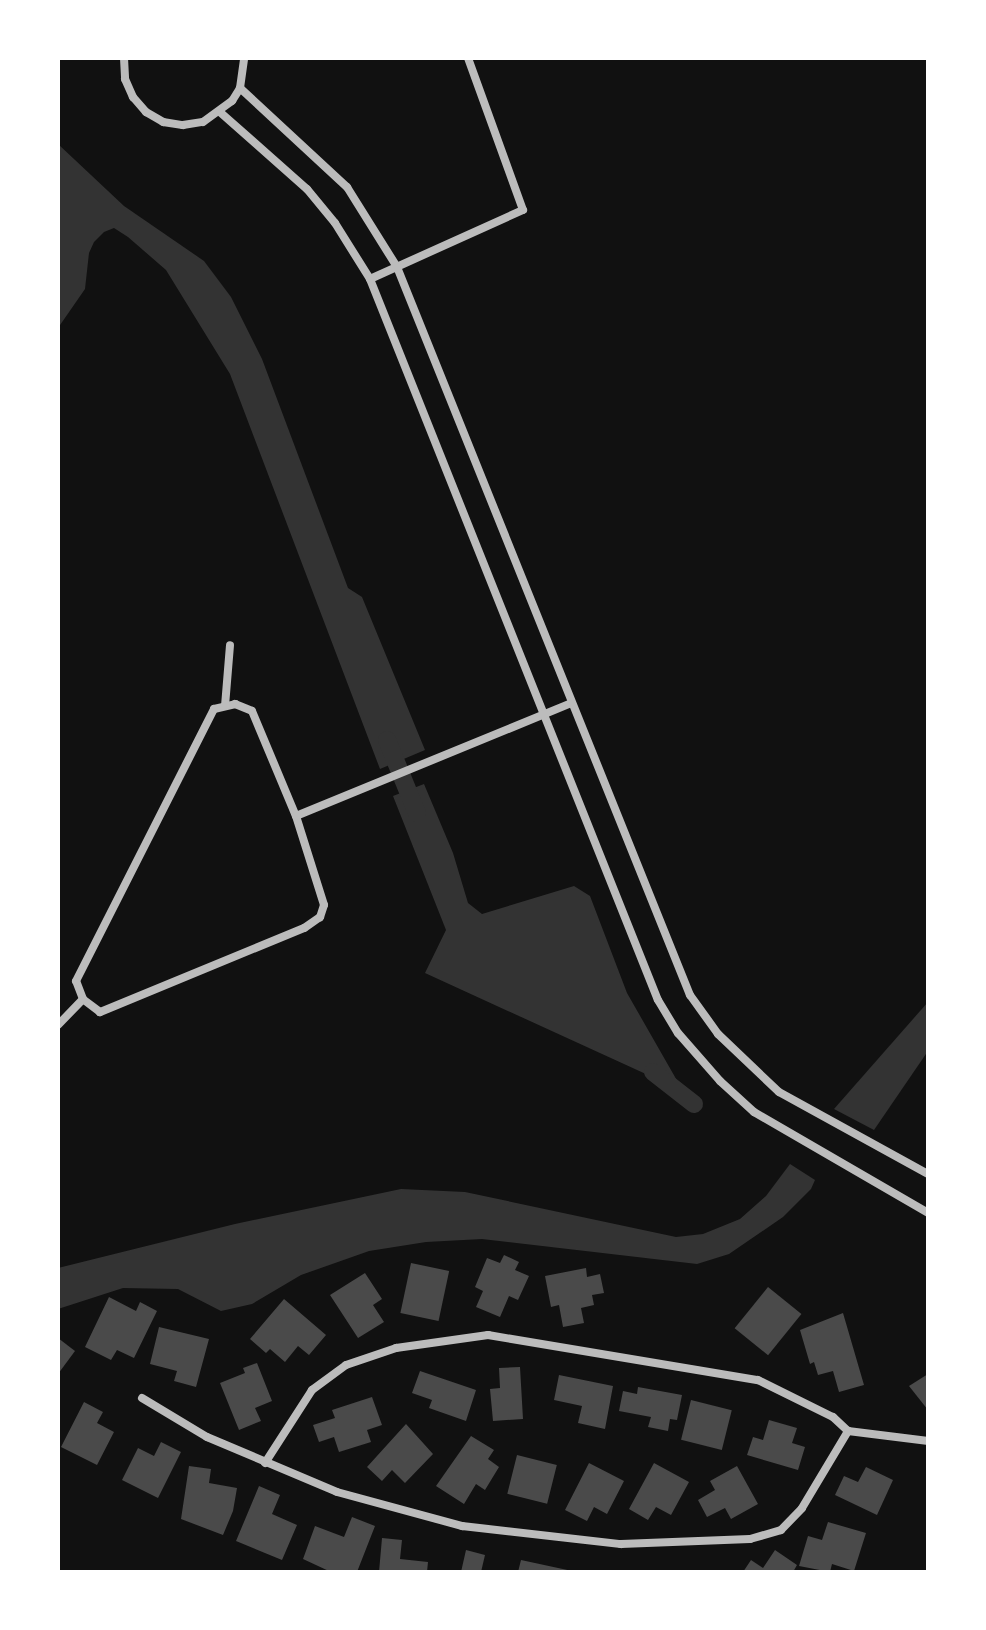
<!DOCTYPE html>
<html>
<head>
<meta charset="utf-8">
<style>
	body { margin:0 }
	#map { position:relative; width:986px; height:1630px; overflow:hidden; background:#111; font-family:"PT Sans",sans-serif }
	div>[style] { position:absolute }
	.water>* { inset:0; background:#333 }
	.canal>* { height:18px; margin:-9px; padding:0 9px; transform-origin:9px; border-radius:9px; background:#333 }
	.building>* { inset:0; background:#4a4a4a; transform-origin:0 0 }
	.minor>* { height:8px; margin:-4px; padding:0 4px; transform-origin:4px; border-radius:4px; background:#bcbcbc }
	span { translate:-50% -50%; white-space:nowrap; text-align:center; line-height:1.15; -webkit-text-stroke:7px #fff; paint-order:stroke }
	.frame { position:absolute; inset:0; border:60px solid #fff; pointer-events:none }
</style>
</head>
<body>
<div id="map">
	<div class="water">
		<div style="clip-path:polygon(58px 144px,124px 206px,204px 261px,231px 297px,262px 359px,348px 588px,362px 597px,425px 750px,380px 769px,230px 374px,166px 270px,128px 237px,114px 228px,104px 232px,94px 242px,89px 253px,85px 289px,58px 328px)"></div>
		<div style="clip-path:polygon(424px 784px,453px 853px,468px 903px,482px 914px,574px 886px,590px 896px,627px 993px,683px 1091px,425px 973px,446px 930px,393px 796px)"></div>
		<div style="clip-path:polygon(928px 1002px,928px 1051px,874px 1130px,834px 1109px)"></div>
		<div style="clip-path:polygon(790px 1164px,815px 1180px,811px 1189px,783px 1217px,729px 1254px,697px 1264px,482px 1239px,426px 1242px,369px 1251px,301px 1275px,252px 1304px,221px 1311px,178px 1289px,123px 1288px,58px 1309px,58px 1268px,235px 1224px,401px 1189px,465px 1192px,676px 1237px,703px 1234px,740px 1219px,766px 1196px)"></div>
	</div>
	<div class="canal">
		<div style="left:387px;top:740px;width:79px;rotate:67.7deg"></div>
		<div style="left:653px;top:1072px;width:52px;rotate:38deg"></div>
	</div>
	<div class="building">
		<div style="clip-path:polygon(504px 1255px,519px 1262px,515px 1270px,529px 1276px,518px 1300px,509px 1296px,500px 1317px,476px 1307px,483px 1291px,475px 1287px,487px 1258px,500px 1263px)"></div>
		<div style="left:411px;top:1263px;width:39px;height:51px;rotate:12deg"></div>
		<div style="clip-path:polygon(586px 1268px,587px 1277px,600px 1274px,604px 1293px,592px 1295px,594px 1305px,581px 1308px,584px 1323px,563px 1327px,559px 1305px,551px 1307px,545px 1276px)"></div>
		<div style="clip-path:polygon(365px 1273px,382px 1299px,373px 1305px,384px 1322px,358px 1338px,330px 1295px)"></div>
		<div style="left:768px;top:1287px;width:43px;height:53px;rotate:39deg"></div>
		<div style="clip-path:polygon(109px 1297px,136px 1311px,140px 1302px,157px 1311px,134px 1358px,117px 1350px,111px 1360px,85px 1347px)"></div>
		<div style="clip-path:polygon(284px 1299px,326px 1335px,309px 1355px,298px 1346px,285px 1362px,270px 1349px,266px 1353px,250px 1339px)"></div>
		<div style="clip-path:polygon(843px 1313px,864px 1385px,839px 1392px,833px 1371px,818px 1375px,814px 1362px,810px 1364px,800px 1330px)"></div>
		<div style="clip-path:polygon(159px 1327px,209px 1339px,196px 1387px,174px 1381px,177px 1371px,150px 1364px)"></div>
		<div style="clip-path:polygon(58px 1338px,75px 1351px,58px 1374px)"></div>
		<div style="clip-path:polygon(257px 1363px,272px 1401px,255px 1408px,261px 1421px,239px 1430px,220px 1383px,245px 1373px,243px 1368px)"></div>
		<div style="clip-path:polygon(520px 1367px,523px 1419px,493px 1421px,490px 1389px,500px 1388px,499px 1368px)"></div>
		<div style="clip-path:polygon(420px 1371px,476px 1390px,466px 1421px,429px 1408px,432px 1400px,412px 1393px)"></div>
		<div style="clip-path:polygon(928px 1374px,928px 1410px,909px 1386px)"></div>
		<div style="clip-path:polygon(559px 1375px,613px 1386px,605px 1429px,578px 1423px,582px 1406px,554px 1400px)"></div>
		<div style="clip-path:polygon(638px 1387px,682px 1395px,677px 1420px,670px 1419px,668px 1431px,648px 1427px,651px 1417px,619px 1411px,623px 1391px,637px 1394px)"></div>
		<div style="clip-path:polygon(372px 1397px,382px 1425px,367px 1430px,371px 1442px,339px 1452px,334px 1437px,319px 1442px,313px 1425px,335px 1418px,332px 1410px)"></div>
		<div style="left:691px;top:1400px;width:42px;height:41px;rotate:14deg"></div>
		<div style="clip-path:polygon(84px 1402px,103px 1412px,97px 1423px,114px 1432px,97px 1465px,61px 1447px)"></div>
		<div style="clip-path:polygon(769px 1420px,797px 1428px,792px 1443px,805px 1447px,798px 1470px,747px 1455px,753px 1437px,763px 1440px)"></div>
		<div style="clip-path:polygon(406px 1424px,433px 1454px,405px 1483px,392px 1470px,382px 1481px,367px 1467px)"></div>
		<div style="clip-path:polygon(471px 1436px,494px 1450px,488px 1459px,499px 1467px,485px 1490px,476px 1484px,464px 1504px,436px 1486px)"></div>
		<div style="clip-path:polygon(161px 1442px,181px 1452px,158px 1498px,122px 1480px,138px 1448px,154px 1456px)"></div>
		<div style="left:517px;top:1455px;width:41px;height:40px;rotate:14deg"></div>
		<div style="clip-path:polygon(589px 1463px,624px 1481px,607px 1514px,594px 1507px,587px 1521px,565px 1510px)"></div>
		<div style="clip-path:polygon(654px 1463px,689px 1482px,671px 1515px,656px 1507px,648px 1520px,629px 1509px)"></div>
		<div style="clip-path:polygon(189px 1466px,211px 1469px,209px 1483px,237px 1488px,233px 1511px,223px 1535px,181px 1519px)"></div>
		<div style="clip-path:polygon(737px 1466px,758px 1504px,731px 1519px,725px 1508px,707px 1517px,698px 1500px,715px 1490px,710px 1481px)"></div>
		<div style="clip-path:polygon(866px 1467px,893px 1480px,877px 1515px,835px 1495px,844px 1476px,858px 1482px)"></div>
		<div style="clip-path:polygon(259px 1486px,280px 1495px,272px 1514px,297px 1525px,282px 1560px,236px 1541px)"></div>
		<div style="clip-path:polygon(352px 1517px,375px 1526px,357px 1572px,331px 1572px,303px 1559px,315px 1526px,344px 1537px)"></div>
		<div style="clip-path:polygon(828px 1522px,866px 1533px,854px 1571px,832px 1564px,830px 1572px,799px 1566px,808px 1536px,822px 1540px)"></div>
		<div style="clip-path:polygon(382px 1538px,402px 1540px,400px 1559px,428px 1562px,427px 1572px,379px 1572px)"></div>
		<div style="clip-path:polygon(466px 1550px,485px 1555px,481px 1572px,461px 1572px)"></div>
		<div style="clip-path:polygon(775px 1550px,797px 1565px,793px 1572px,743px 1572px,751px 1560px,763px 1568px)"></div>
		<div style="clip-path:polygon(521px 1560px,572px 1571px,571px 1572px,518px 1572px)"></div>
	</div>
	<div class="minor">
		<div style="left:124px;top:58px;width:21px;rotate:87deg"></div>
		<div style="left:125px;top:79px;width:20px;rotate:66deg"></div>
		<div style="left:133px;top:97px;width:20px;rotate:49deg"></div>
		<div style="left:146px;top:112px;width:20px;rotate:30deg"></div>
		<div style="left:163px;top:122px;width:20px;rotate:9deg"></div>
		<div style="left:183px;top:125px;width:20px;rotate:-9deg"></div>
		<div style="left:203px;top:122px;width:36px;rotate:-36deg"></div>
		<div style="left:232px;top:101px;width:15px;rotate:-58deg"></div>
		<div style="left:240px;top:88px;width:30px;rotate:-82deg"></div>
		<div style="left:240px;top:88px;width:146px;rotate:42.8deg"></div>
		<div style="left:347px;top:187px;width:94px;rotate:58deg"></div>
		<div style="left:397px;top:267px;width:785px;rotate:68.08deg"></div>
		<div style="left:690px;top:995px;width:48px;rotate:54.3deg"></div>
		<div style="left:718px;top:1034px;width:84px;rotate:43.6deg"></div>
		<div style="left:779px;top:1092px;width:170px;rotate:28.8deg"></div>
		<div style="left:221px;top:113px;width:115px;rotate:41.5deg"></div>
		<div style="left:307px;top:189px;width:44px;rotate:50.5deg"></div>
		<div style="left:335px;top:223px;width:66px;rotate:58deg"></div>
		<div style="left:370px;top:279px;width:776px;rotate:68.23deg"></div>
		<div style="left:658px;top:1000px;width:39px;rotate:59deg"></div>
		<div style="left:678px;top:1033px;width:64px;rotate:48.8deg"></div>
		<div style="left:720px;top:1081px;width:46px;rotate:42.4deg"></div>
		<div style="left:754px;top:1112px;width:201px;rotate:30.1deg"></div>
		<div style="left:370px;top:279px;width:168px;rotate:-24.3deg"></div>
		<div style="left:523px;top:210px;width:162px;rotate:-109.9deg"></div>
		<div style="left:235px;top:704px;width:18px;rotate:22deg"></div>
		<div style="left:252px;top:711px;width:114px;rotate:67.3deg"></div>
		<div style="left:296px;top:816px;width:93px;rotate:72.5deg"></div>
		<div style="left:324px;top:905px;width:13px;rotate:108deg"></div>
		<div style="left:320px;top:917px;width:19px;rotate:145deg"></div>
		<div style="left:304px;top:928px;width:221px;rotate:157.6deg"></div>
		<div style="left:100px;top:1012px;width:21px;rotate:-143deg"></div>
		<div style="left:83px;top:999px;width:19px;rotate:-111deg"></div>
		<div style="left:76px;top:981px;width:305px;rotate:-63.1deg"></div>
		<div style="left:214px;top:709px;width:22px;rotate:-13deg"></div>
		<div style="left:225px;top:706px;width:61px;rotate:-85.3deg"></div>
		<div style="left:296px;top:816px;width:298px;rotate:-22.3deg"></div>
		<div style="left:58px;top:1025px;width:36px;rotate:-46deg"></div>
		<div style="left:142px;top:1398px;width:76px;rotate:31deg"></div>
		<div style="left:207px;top:1437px;width:141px;rotate:22.9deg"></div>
		<div style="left:337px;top:1492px;width:130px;rotate:15.2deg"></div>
		<div style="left:462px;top:1526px;width:160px;rotate:6.5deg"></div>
		<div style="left:621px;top:1544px;width:129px;rotate:-2.2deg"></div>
		<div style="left:750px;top:1539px;width:32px;rotate:-16deg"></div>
		<div style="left:781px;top:1530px;width:30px;rotate:-46deg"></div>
		<div style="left:802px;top:1508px;width:90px;rotate:-59.1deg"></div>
		<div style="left:265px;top:1463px;width:87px;rotate:-57.2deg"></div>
		<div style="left:312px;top:1390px;width:42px;rotate:-36.3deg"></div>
		<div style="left:346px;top:1365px;width:53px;rotate:-18.8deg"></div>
		<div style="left:396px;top:1348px;width:93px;rotate:-8deg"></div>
		<div style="left:488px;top:1335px;width:274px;rotate:9.5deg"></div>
		<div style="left:758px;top:1380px;width:84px;rotate:26.3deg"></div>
		<div style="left:833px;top:1417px;width:21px;rotate:43deg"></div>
		<div style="left:848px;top:1431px;width:81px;rotate:7.1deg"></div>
	</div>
	<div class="frame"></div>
</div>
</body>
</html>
